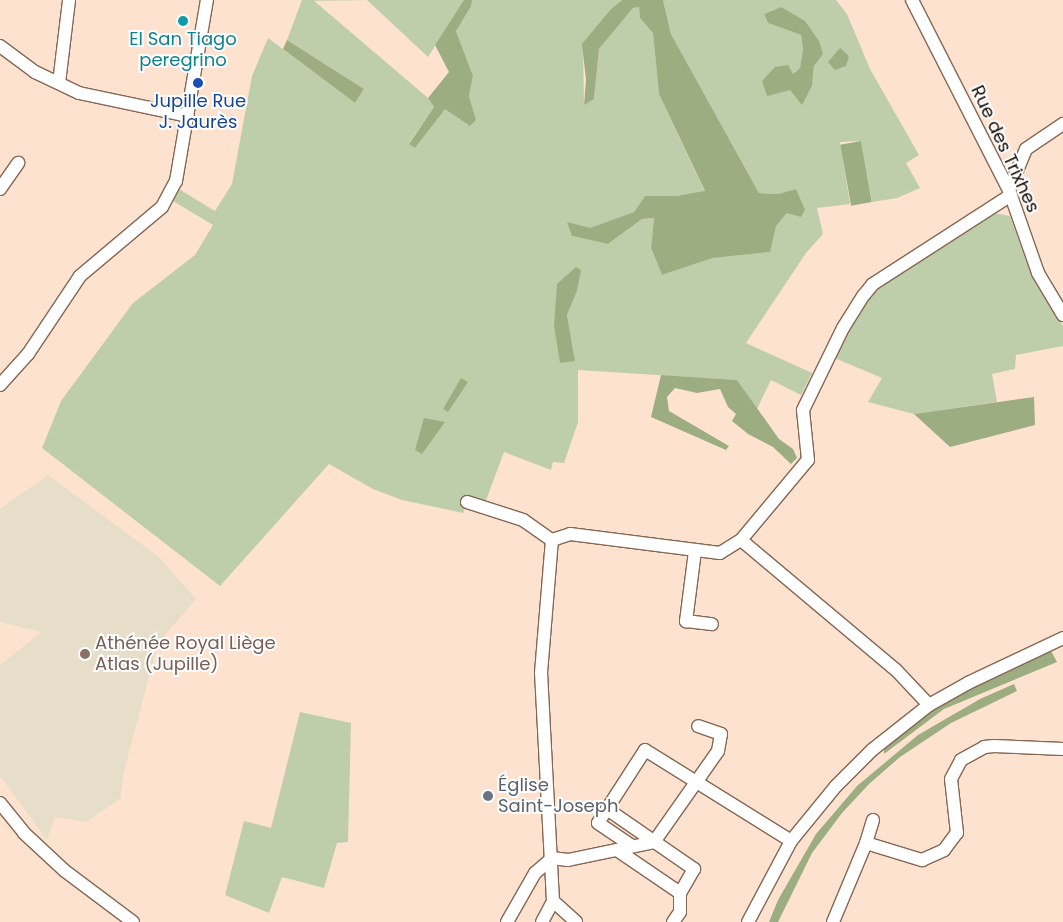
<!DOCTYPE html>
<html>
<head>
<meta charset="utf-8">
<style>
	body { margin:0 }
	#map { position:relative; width:1063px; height:922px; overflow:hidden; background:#fee2d0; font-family:Poppins,sans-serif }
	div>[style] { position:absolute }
	.education>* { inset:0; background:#e6dec8 }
	.green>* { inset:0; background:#bfceaa }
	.forest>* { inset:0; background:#9cad82; transform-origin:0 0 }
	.roads { filter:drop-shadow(1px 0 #856753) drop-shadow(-1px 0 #856753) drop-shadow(0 1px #856753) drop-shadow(0 -1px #856753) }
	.minor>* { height:12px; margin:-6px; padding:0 6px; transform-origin:6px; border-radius:6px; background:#fff }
	.dots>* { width:14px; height:14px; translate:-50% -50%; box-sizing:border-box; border:2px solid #fff; border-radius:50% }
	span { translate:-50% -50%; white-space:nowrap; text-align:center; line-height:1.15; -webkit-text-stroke:4px #fff; paint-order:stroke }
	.culture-label { font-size:18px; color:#0d838f }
	.transit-label { font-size:18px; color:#164399 }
	.street-label { font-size:18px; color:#140903 }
	.education-label { font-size:18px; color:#785e54 }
	.left { translate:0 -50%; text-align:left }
	.worship-label { font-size:18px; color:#5b616d }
</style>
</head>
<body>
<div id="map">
	<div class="education">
		<div style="clip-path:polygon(48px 475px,159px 557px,196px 599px,158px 643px,123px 775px,121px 798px,86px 822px,55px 817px,47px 840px,0 776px,0 665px,41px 632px,0 622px,0 509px)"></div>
	</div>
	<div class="green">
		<div style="clip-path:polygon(evenodd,302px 0,313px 0,428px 98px,434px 107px,409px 143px,415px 148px,445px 108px,470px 126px,476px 120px,469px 96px,473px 76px,456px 31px,472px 0,622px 0,611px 9px,583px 44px,584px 104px,594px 99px,599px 49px,633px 8px,639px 7px,640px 18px,653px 33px,659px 94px,705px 192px,676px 196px,645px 196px,634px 212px,572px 236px,608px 244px,642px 219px,654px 218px,651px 248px,662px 275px,713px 258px,769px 252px,775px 226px,787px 213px,796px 189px,778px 194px,759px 193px,671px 34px,663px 0,836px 0,847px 14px,870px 69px,919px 155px,906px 163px,920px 188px,897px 198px,872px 202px,861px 141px,840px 142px,850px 204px,817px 208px,823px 234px,806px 253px,746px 343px,812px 373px,801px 395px,771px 380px,757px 409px,737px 380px,578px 370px,578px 422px,564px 463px,553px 462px,551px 470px,504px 452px,485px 503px,469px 497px,463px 513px,402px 500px,373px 489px,329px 464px,220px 586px,42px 448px,61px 401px,133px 303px,195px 255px,213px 225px,173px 201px,179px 189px,215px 211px,232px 184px,252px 76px,268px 38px,355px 103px,364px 89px,287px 40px,302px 0,781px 7px,823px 54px,814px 66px,812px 86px,802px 104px,790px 90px,793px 74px,800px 68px,803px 49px,801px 35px,768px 23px,764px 14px,781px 7px,302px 0,580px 270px,577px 291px,567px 315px,575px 361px,557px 284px,580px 270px)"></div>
		<div style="clip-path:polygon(367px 0,464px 0,428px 57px)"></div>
		<div style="clip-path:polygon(993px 213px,1010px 216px,1027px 263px,1063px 326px,1063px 346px,1016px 355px,1015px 369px,992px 374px,997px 402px,914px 414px,868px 402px,882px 378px,832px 357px,876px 286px)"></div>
		<div style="clip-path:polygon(300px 712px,351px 723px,348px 842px,337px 843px,324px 888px,282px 877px,269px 913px,225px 895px,244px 821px,271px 828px)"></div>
	</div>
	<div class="forest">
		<div style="clip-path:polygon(464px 0,472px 0,471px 6px,456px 31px,473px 76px,469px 96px,476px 120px,470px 126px,445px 109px,415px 148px,409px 144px,434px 107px,428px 98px,449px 72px,435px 45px)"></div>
		<div style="clip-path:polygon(622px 0,663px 0,671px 34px,759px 193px,778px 194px,796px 189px,805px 210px,801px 217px,787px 213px,776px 226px,770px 252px,713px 258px,662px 275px,651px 248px,654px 218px,642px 219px,608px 244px,572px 236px,567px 222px,590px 228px,634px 212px,645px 196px,676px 196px,705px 191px,659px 94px,653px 33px,640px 18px,639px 7px,633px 8px,599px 49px,594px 99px,584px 105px,586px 80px,582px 44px,611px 9px)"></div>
		<div style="clip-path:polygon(781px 7px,805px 21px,819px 41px,823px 54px,814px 66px,812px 86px,802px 105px,790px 90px,767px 96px,762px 81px,775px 67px,788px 65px,793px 74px,800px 68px,803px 49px,801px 35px,768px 23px,764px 14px)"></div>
		<div style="clip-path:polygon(287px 40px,364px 89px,355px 103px,283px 49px)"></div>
		<div style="clip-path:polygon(840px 48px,849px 56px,846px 66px,835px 70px,828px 62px)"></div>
		<div style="left:861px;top:141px;width:62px;height:21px;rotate:80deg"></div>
		<div style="clip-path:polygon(576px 267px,581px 270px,577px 291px,567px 315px,575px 361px,560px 363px,554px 326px,557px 284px)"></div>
		<div style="clip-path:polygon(661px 375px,737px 380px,779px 439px,793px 449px,797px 458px,791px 464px,773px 447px,748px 434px,732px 421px,736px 414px,728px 407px,720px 389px,697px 393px,675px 388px,667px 397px,669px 411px,729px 446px,726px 450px,651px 417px)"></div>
		<div style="clip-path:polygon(461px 378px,468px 382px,448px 412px,443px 409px)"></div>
		<div style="clip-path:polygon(1034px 397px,1035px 425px,950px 447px,914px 414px)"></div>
		<div style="clip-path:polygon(424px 418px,445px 422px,422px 454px,415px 450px)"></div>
		<div style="clip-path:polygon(1051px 651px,1057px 662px,944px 709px,884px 754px,884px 747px,937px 705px,1008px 668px)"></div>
		<div style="clip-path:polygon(1014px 684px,1017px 691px,951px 723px,900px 757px,869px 784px,842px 813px,812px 853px,778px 922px,769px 922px,778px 900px,816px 834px,857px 786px,918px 735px,980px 699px)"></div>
	</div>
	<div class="roads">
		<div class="minor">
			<div style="left:912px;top:0;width:213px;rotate:63deg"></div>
			<div style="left:1009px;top:190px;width:88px;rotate:70.7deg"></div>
			<div style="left:1038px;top:273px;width:49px;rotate:59.2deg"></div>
			<div style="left:0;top:46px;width:44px;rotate:36.6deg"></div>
			<div style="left:35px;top:72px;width:49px;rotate:25.5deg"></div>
			<div style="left:79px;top:93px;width:111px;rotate:11.9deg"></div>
			<div style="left:59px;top:83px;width:84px;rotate:-83.1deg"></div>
			<div style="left:0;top:189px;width:32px;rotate:-55deg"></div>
			<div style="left:1009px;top:190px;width:44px;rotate:-67.5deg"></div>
			<div style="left:1026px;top:149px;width:45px;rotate:-34deg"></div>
			<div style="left:0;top:385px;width:42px;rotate:-47.9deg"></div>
			<div style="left:28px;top:354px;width:94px;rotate:-56.3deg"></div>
			<div style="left:80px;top:276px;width:107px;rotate:-40.1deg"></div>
			<div style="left:162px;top:207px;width:30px;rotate:-62deg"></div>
			<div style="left:176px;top:181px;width:184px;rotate:-80.3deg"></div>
			<div style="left:467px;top:502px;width:59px;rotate:17.8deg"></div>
			<div style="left:523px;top:520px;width:35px;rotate:35deg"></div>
			<div style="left:741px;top:540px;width:202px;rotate:40deg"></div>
			<div style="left:896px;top:670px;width:48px;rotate:46.7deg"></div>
			<div style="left:695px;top:551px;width:71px;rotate:97.3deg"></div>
			<div style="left:686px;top:621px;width:26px;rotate:7deg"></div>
			<div style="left:0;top:803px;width:38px;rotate:51deg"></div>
			<div style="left:24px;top:833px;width:56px;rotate:42.8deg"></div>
			<div style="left:65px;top:871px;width:85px;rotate:36.9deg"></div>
			<div style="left:607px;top:809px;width:70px;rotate:-57.2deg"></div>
			<div style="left:645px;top:750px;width:172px;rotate:31.9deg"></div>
			<div style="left:866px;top:843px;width:24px;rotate:-73deg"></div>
			<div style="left:632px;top:846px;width:41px;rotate:-145.9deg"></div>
			<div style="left:598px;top:823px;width:17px;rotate:-57deg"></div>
			<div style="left:607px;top:809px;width:106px;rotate:34.6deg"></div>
			<div style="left:694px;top:869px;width:28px;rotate:120deg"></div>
			<div style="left:680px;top:893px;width:19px;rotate:90deg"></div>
			<div style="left:680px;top:912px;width:12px;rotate:125deg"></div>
			<div style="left:617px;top:850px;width:76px;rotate:34.3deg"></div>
			<div style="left:552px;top:858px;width:16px;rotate:7deg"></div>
			<div style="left:568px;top:860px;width:88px;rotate:-11.8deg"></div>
			<div style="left:654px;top:842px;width:111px;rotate:-54.9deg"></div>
			<div style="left:718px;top:751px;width:17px;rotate:-80deg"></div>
			<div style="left:721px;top:734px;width:24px;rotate:-161deg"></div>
			<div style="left:553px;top:901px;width:31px;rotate:42deg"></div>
			<div style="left:507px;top:922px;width:56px;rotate:-60.3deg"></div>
			<div style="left:535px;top:873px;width:23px;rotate:-41deg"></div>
			<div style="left:542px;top:922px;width:24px;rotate:-62deg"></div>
			<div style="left:553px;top:901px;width:228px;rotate:-93deg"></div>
			<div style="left:541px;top:673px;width:133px;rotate:-85.3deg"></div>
			<div style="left:552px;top:540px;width:19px;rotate:-18deg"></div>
			<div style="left:570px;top:534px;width:151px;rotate:7.2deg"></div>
			<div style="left:720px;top:553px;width:25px;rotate:-32deg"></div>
			<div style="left:741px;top:540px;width:104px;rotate:-50.1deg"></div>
			<div style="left:808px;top:460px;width:50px;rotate:-95.7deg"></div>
			<div style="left:803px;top:410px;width:91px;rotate:-64deg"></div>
			<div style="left:843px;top:328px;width:39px;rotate:-58deg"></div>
			<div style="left:864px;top:295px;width:14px;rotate:-51deg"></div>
			<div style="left:873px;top:284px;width:164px;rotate:-32.8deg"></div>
			<div style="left:748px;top:922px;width:92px;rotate:-62deg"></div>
			<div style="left:791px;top:841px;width:71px;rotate:-50.7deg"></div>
			<div style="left:836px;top:786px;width:51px;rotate:-45deg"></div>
			<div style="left:872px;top:750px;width:73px;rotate:-38.3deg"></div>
			<div style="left:929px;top:705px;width:45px;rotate:-29.4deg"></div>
			<div style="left:968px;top:683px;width:105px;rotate:-25.3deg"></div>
			<div style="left:833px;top:922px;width:86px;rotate:-67.3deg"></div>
			<div style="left:866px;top:843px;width:59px;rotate:16.9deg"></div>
			<div style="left:922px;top:860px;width:24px;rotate:-24deg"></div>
			<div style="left:944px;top:850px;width:21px;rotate:-53deg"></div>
			<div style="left:957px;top:833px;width:54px;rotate:-96.3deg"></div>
			<div style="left:951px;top:779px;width:21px;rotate:-62deg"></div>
			<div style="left:961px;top:760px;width:26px;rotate:-29deg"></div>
			<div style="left:984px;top:747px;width:10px;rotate:-6deg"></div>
			<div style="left:994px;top:746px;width:69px;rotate:2.5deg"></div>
		</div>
	</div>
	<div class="dots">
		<div style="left:183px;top:21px;background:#0f9aa8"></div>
		<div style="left:198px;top:83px;background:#1a4fb4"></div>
		<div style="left:85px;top:654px;background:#8d6e63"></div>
		<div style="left:488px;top:796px;background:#6b7280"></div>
	</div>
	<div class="culture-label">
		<span style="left:183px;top:50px">El San Tiago<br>peregrino</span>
	</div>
	<div class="transit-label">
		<span style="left:198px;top:112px">Jupille Rue<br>J. Jaurès</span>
	</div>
	<div class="street-label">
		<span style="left:1005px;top:149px;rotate:65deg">Rue des Trixhes</span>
	</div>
	<div class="education-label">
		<span class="left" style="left:95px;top:654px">Athénée Royal Liège<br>Atlas (Jupille)</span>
	</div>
	<div class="worship-label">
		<span class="left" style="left:498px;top:796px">Église<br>Saint-Joseph</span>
	</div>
</div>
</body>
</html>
